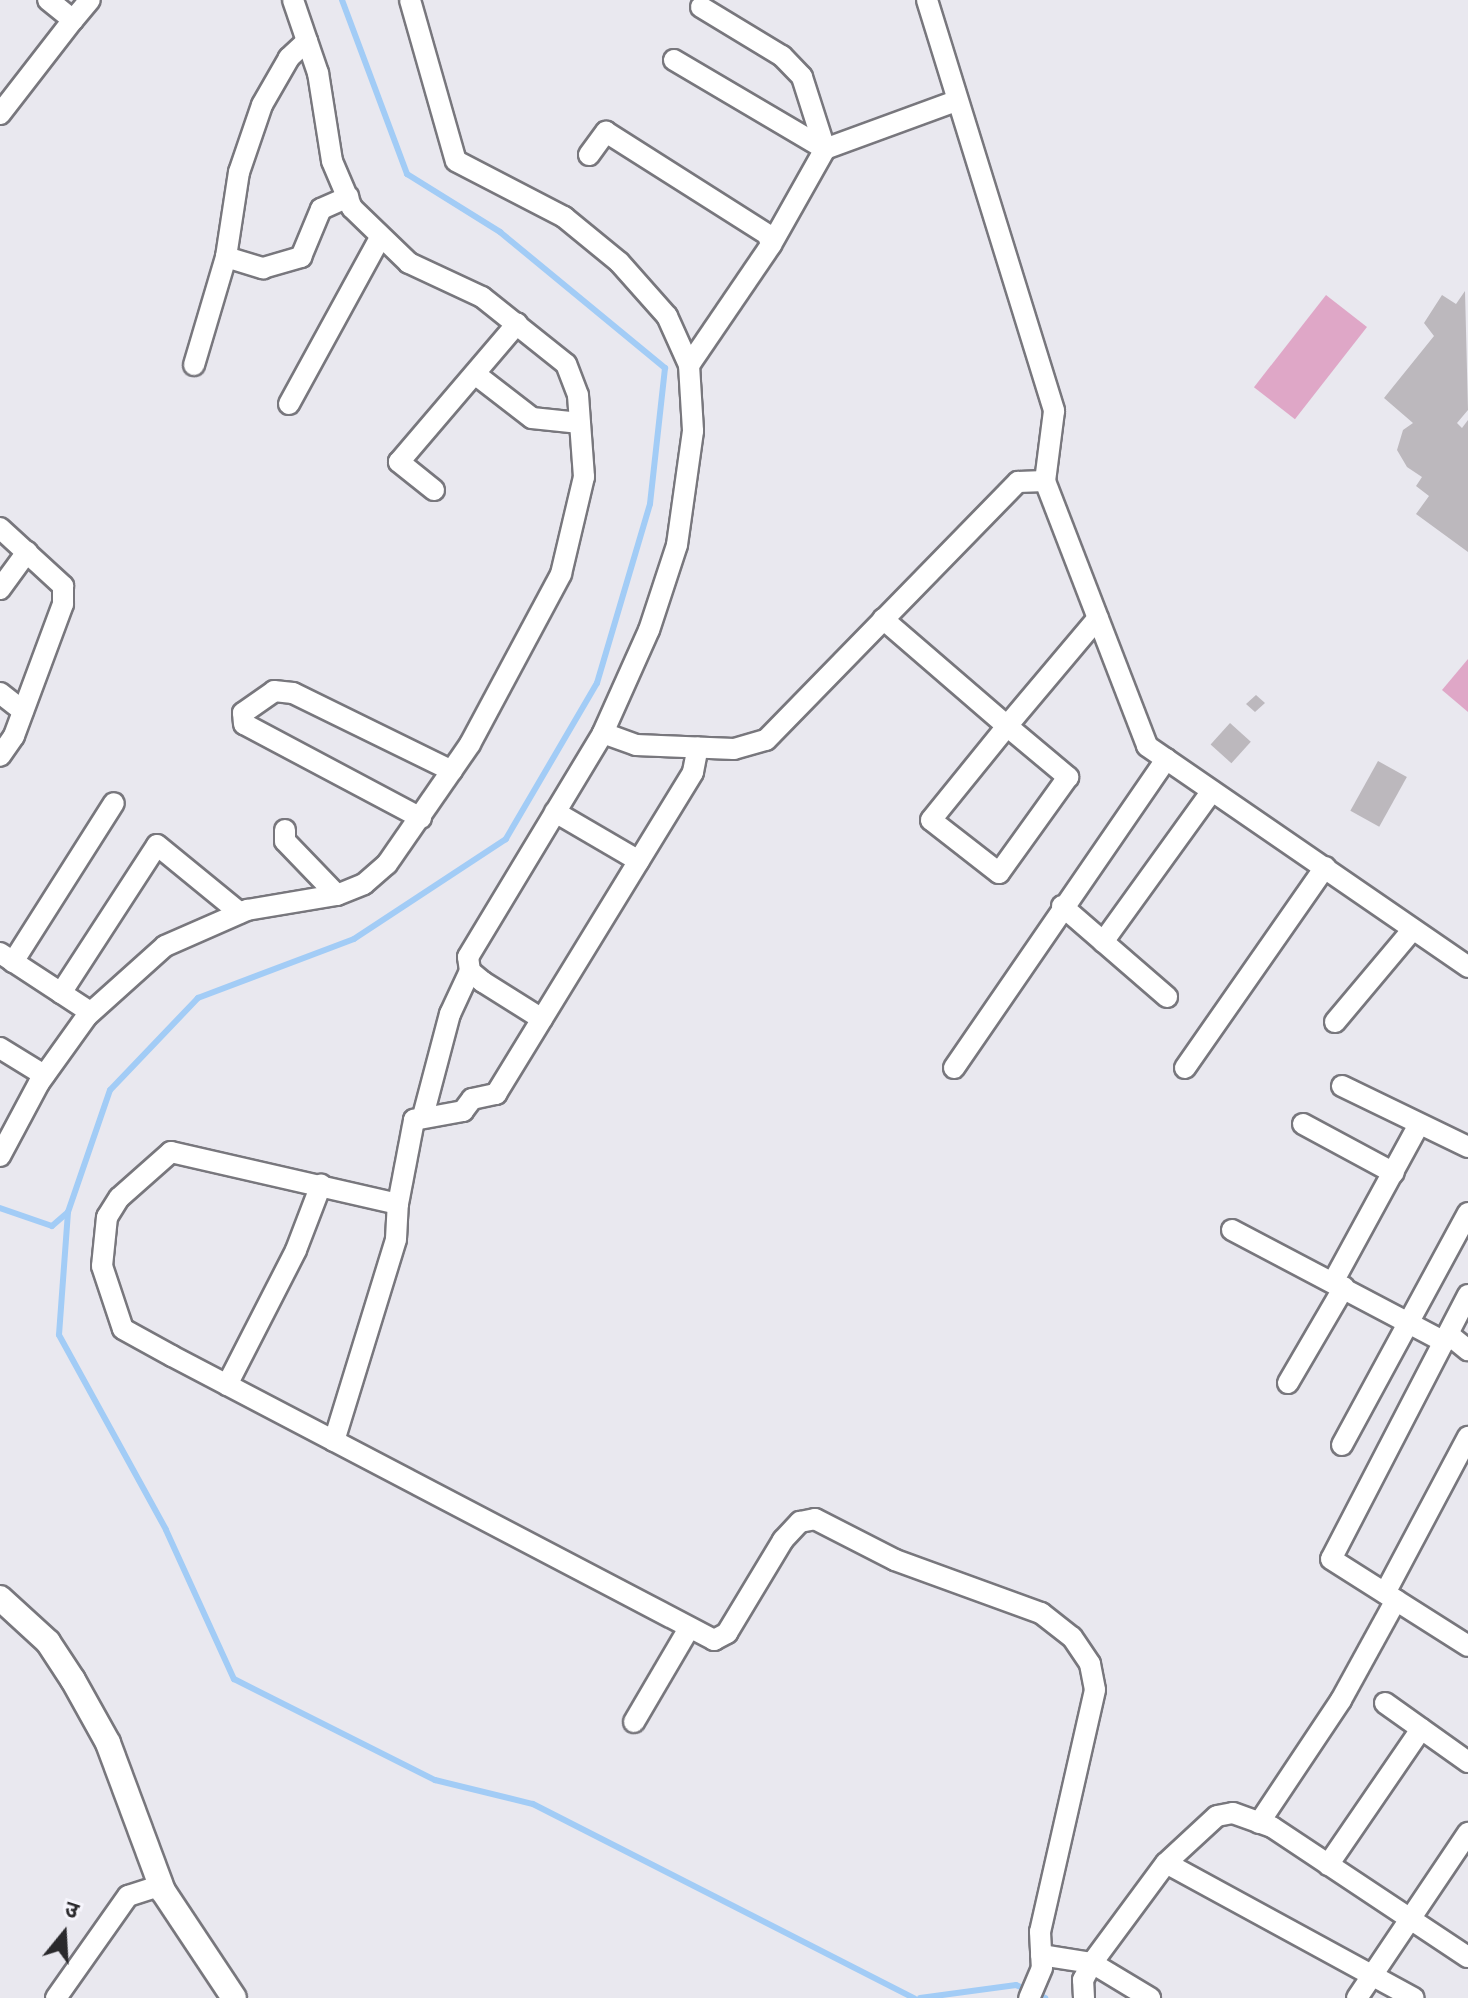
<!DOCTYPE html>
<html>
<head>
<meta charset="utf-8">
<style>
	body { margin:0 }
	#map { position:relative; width:1468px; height:1998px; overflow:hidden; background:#e9e8ef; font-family:"Sofia Sans Condensed","Noto Sans Devanagari",sans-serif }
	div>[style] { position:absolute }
	.green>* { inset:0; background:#dfa7c7; transform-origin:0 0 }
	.stream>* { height:6px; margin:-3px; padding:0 3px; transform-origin:3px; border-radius:3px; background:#a2ccf6 }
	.building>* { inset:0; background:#bcb8bd; transform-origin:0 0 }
	.roads { filter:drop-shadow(2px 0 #78777d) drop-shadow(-2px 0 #78777d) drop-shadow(0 2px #78777d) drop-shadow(0 -2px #78777d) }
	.minor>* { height:20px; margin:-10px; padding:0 10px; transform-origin:10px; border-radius:10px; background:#fff }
	.tertiary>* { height:24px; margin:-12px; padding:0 12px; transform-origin:12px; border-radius:12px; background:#fff }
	span { translate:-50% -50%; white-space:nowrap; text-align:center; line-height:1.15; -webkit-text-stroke:6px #f6f5fc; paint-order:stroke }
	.north { position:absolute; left:24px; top:1894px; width:80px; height:80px; -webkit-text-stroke:6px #f6f5fc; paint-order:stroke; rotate:18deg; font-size:22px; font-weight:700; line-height:32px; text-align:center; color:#2a292c }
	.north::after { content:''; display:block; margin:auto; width:28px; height:36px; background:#2a292c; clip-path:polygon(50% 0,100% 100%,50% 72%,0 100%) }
</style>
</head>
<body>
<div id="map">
	<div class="green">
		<div style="left:1326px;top:295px;width:52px;height:117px;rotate:38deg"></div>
		<div style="clip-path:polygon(1468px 659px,1468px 712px,1442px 690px)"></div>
	</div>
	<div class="stream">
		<div style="left:342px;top:0;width:186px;rotate:69.5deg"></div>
		<div style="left:407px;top:174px;width:110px;rotate:31.9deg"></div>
		<div style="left:500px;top:232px;width:214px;rotate:39.5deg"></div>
		<div style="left:665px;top:368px;width:137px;rotate:96.3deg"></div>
		<div style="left:650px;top:504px;width:187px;rotate:106.5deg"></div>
		<div style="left:597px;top:683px;width:181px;rotate:120.3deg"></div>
		<div style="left:506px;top:839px;width:182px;rotate:146.7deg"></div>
		<div style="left:354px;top:939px;width:167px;rotate:159.3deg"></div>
		<div style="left:198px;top:998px;width:127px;rotate:133.7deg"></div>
		<div style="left:110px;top:1090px;width:129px;rotate:109deg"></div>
		<div style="left:68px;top:1212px;width:123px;rotate:94.2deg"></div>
		<div style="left:59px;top:1335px;width:222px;rotate:61.2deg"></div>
		<div style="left:166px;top:1530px;width:164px;rotate:65.5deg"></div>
		<div style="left:234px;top:1679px;width:225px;rotate:26.7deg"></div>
		<div style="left:435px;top:1780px;width:101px;rotate:13.8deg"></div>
		<div style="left:533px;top:1804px;width:428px;rotate:27deg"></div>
		<div style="left:0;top:1208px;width:55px;rotate:19.1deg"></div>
		<div style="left:52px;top:1226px;width:21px;rotate:-41deg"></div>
		<div style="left:920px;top:1998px;width:97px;rotate:-7.7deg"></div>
		<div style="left:1016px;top:1985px;width:32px;rotate:24deg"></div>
	</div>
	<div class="building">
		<div style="clip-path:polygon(1465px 291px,1468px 410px,1457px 423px,1462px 428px,1468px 420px,1468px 552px,1416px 514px,1429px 496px,1416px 486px,1422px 477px,1407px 467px,1397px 450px,1403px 430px,1413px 423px,1384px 398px,1434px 336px,1424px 323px,1442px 295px,1456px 304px)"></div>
		<div style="clip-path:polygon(1256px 695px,1265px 703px,1255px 712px,1246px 704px)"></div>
		<div style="left:1230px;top:723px;width:28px;height:29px;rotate:42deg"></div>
		<div style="left:1378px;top:761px;width:33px;height:57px;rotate:29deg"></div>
	</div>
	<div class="roads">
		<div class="minor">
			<div style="left:410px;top:0;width:167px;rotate:74.1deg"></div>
			<div style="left:456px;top:161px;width:122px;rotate:27.4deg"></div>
			<div style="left:564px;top:217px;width:71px;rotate:39.3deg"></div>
			<div style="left:619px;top:262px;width:72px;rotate:48.4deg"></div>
			<div style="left:667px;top:316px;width:54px;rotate:65.8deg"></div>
			<div style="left:689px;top:365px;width:66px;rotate:86.5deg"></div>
			<div style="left:693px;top:431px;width:115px;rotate:98deg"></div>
			<div style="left:677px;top:545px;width:89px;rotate:108.2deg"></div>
			<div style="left:649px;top:630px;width:113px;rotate:114.1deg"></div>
			<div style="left:603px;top:733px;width:35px;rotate:20deg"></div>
			<div style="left:636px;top:745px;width:98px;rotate:2.3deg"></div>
			<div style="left:734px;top:749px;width:33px;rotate:-16deg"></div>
			<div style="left:766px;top:740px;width:361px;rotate:-45.7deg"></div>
			<div style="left:1018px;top:482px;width:27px;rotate:-2deg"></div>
			<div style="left:1045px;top:481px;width:284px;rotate:68.9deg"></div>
			<div style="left:1147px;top:746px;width:390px;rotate:34.5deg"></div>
			<div style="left:927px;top:0;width:430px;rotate:72.8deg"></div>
			<div style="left:1054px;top:411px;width:71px;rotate:97.3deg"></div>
			<div style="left:701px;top:7px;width:95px;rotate:31.2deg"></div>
			<div style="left:782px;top:56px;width:29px;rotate:46deg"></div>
			<div style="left:802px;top:77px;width:76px;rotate:72.3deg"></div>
			<div style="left:825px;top:149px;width:110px;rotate:119.4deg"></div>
			<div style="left:73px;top:20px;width:26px;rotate:-50deg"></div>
			<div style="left:307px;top:41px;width:25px;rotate:137deg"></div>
			<div style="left:289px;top:58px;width:54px;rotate:119.9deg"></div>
			<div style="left:262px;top:105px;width:71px;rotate:108.9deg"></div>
			<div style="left:239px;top:172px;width:86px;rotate:98.7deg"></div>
			<div style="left:226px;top:257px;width:39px;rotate:17deg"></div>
			<div style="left:263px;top:268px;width:40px;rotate:-16deg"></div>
			<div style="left:301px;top:257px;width:52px;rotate:-67.4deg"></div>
			<div style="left:321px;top:209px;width:30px;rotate:-24deg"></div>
			<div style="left:674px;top:60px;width:175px;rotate:30.5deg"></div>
			<div style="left:825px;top:149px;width:140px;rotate:-20.1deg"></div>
			<div style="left:0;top:114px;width:119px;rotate:-52.2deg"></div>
			<div style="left:73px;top:20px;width:32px;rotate:-141deg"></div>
			<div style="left:589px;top:155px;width:29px;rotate:-54deg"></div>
			<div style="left:606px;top:132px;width:192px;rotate:32.4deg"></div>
			<div style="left:768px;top:235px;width:10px;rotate:73deg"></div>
			<div style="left:771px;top:245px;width:145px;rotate:124.3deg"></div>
			<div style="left:194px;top:365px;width:113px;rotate:-73.5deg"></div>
			<div style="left:475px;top:374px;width:72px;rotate:37.7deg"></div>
			<div style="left:532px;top:418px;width:48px;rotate:5.9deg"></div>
			<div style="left:289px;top:404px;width:189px;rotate:-61.3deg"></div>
			<div style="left:434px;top:490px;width:45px;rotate:-141.3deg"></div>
			<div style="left:399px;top:462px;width:182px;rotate:-49.5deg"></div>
			<div style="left:0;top:528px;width:86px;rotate:42.6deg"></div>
			<div style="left:63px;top:586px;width:18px;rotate:90deg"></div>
			<div style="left:63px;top:604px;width:141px;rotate:110.4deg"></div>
			<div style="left:14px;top:736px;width:24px;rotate:125deg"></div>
			<div style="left:0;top:589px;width:46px;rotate:-53.9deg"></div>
			<div style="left:883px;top:619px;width:164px;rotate:40.8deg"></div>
			<div style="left:1007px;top:726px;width:141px;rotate:-49.9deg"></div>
			<div style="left:0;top:693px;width:29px;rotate:38deg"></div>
			<div style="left:1007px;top:726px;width:80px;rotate:39.9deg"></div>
			<div style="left:1068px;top:777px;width:118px;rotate:125.7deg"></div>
			<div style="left:999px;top:873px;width:86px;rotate:-142.1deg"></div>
			<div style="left:931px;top:820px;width:121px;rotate:-51deg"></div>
			<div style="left:555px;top:812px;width:97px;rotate:30.3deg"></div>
			<div style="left:421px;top:818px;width:200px;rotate:-152deg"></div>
			<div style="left:244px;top:724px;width:11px;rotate:-95deg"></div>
			<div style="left:243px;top:713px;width:38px;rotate:-35deg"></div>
			<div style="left:274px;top:691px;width:19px;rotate:6deg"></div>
			<div style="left:293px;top:693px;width:177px;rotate:26.1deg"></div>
			<div style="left:285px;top:830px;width:11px;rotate:90deg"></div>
			<div style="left:285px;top:841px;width:75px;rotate:46.1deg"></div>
			<div style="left:1062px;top:906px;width:139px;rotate:40.9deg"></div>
			<div style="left:1103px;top:942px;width:186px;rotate:-54.2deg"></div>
			<div style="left:0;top:953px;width:108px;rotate:33.2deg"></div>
			<div style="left:13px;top:962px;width:188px;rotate:-57.6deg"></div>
			<div style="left:61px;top:993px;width:176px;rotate:-57deg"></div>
			<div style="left:157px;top:845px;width:107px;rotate:39.3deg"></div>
			<div style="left:542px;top:1019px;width:70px;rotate:-147.9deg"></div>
			<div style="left:483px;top:982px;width:17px;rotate:-140deg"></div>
			<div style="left:470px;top:971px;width:14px;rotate:-98deg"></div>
			<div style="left:468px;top:957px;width:262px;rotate:-58.9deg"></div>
			<div style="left:1335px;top:1022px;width:121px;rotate:-50deg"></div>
			<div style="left:0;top:1048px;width:52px;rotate:31.5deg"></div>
			<div style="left:954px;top:1068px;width:375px;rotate:-55.5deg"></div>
			<div style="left:1185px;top:1068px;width:245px;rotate:-55.1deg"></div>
			<div style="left:1342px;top:1086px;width:140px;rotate:25.8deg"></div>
			<div style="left:423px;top:1116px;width:106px;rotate:-75.2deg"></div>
			<div style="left:450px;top:1014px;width:47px;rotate:-65.1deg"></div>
			<div style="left:1303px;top:1124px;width:103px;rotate:28.3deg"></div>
			<div style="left:0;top:1156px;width:83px;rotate:-61.9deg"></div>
			<div style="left:39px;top:1083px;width:82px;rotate:-54.4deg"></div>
			<div style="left:87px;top:1016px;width:105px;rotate:-41.9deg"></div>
			<div style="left:165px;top:946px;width:90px;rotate:-23.7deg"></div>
			<div style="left:247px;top:910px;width:91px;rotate:-9.5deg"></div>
			<div style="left:337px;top:895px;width:29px;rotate:-22deg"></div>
			<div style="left:364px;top:884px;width:30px;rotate:-41deg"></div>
			<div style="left:387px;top:864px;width:146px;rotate:-55.3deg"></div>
			<div style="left:470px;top:744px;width:193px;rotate:-61.8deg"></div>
			<div style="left:561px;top:574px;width:100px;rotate:-76.7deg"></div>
			<div style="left:584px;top:477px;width:82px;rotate:-94.2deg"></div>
			<div style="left:578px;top:395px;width:33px;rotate:-111deg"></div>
			<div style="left:566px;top:364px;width:107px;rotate:-141.4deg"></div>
			<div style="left:482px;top:297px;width:81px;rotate:-155deg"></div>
			<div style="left:409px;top:263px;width:79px;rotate:-136deg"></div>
			<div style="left:352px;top:208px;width:51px;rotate:-113.1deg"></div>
			<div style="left:332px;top:161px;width:89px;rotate:-99deg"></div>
			<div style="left:318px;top:73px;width:77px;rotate:-108.9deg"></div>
			<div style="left:398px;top:1204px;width:86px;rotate:-79.2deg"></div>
			<div style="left:414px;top:1120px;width:50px;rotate:-10.4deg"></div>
			<div style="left:463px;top:1111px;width:15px;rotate:-53deg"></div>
			<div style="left:472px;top:1099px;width:25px;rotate:-12deg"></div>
			<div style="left:496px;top:1094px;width:377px;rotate:-58.5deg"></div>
			<div style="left:693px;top:772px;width:25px;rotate:-79deg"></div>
			<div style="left:1232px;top:1230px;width:240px;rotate:27.8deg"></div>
			<div style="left:1333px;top:1282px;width:180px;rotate:-61.4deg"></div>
			<div style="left:1468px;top:1295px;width:297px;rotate:117.4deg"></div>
			<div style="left:1331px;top:1559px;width:162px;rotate:32.4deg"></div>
			<div style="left:1448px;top:1334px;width:26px;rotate:39deg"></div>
			<div style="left:1288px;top:1383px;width:111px;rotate:-59.7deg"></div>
			<div style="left:227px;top:1385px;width:152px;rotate:-62.9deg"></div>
			<div style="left:296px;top:1250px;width:70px;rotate:-69deg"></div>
			<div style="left:334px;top:1441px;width:211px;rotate:-72.9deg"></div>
			<div style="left:396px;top:1239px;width:35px;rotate:-87deg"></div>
			<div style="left:398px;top:1204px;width:233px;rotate:-167.1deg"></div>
			<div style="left:171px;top:1152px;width:69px;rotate:138.5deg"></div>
			<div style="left:119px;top:1198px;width:22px;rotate:122deg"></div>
			<div style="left:107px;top:1217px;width:49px;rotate:95.8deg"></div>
			<div style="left:102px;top:1266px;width:66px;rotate:71.6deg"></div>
			<div style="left:123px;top:1329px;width:56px;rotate:28.9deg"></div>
			<div style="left:172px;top:1356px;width:612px;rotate:27.65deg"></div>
			<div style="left:714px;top:1640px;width:15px;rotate:-28deg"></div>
			<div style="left:727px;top:1633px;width:109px;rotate:-58.9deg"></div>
			<div style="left:783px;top:1540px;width:25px;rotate:-47deg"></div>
			<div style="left:800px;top:1522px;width:15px;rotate:-11deg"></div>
			<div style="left:815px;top:1519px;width:90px;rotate:27.1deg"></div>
			<div style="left:895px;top:1560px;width:155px;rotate:20deg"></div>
			<div style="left:1041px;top:1613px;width:39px;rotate:38deg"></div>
			<div style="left:1072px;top:1637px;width:32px;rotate:56deg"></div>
			<div style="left:1090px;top:1664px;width:26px;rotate:79deg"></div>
			<div style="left:1095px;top:1690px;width:248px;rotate:102.8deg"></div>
			<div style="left:1040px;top:1932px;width:36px;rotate:87deg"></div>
			<div style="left:1042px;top:1968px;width:33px;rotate:113deg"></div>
			<div style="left:1342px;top:1445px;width:264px;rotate:-61.5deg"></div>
			<div style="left:1385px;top:1593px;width:177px;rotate:-62deg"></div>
			<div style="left:1385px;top:1703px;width:102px;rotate:35.4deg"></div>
			<div style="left:634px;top:1722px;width:107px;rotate:-59.6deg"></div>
			<div style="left:1259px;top:1823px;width:148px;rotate:-56.3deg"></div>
			<div style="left:1341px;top:1700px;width:114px;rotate:-61.2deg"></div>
			<div style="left:1166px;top:1863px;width:69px;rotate:-42.7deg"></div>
			<div style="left:1217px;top:1816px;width:16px;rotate:-11deg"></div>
			<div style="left:1233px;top:1813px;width:41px;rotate:19.7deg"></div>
			<div style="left:1272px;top:1827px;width:235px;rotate:33.6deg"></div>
			<div style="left:1328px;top:1865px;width:165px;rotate:-55.6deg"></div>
			<div style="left:1041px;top:1955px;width:52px;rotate:8.9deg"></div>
			<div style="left:1092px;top:1963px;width:68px;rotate:31.1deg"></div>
			<div style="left:56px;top:1998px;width:125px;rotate:-54.8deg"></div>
			<div style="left:128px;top:1896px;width:35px;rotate:-18deg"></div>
			<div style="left:1084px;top:1998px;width:18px;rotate:-93deg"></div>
			<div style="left:1083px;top:1980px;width:19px;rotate:-62deg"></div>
			<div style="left:1092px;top:1963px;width:124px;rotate:-53.5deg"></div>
			<div style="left:1166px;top:1863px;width:282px;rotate:28.6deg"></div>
			<div style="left:1357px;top:1998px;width:199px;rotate:-56.1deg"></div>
		</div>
		<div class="tertiary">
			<div style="left:0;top:1598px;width:65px;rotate:42.5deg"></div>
			<div style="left:48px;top:1642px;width:45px;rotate:56.7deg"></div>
			<div style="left:73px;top:1680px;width:72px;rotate:60.9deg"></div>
			<div style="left:108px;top:1743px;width:158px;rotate:69.6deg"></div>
			<div style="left:163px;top:1891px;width:128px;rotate:56.4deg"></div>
		</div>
	</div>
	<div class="north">उ</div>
</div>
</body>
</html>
